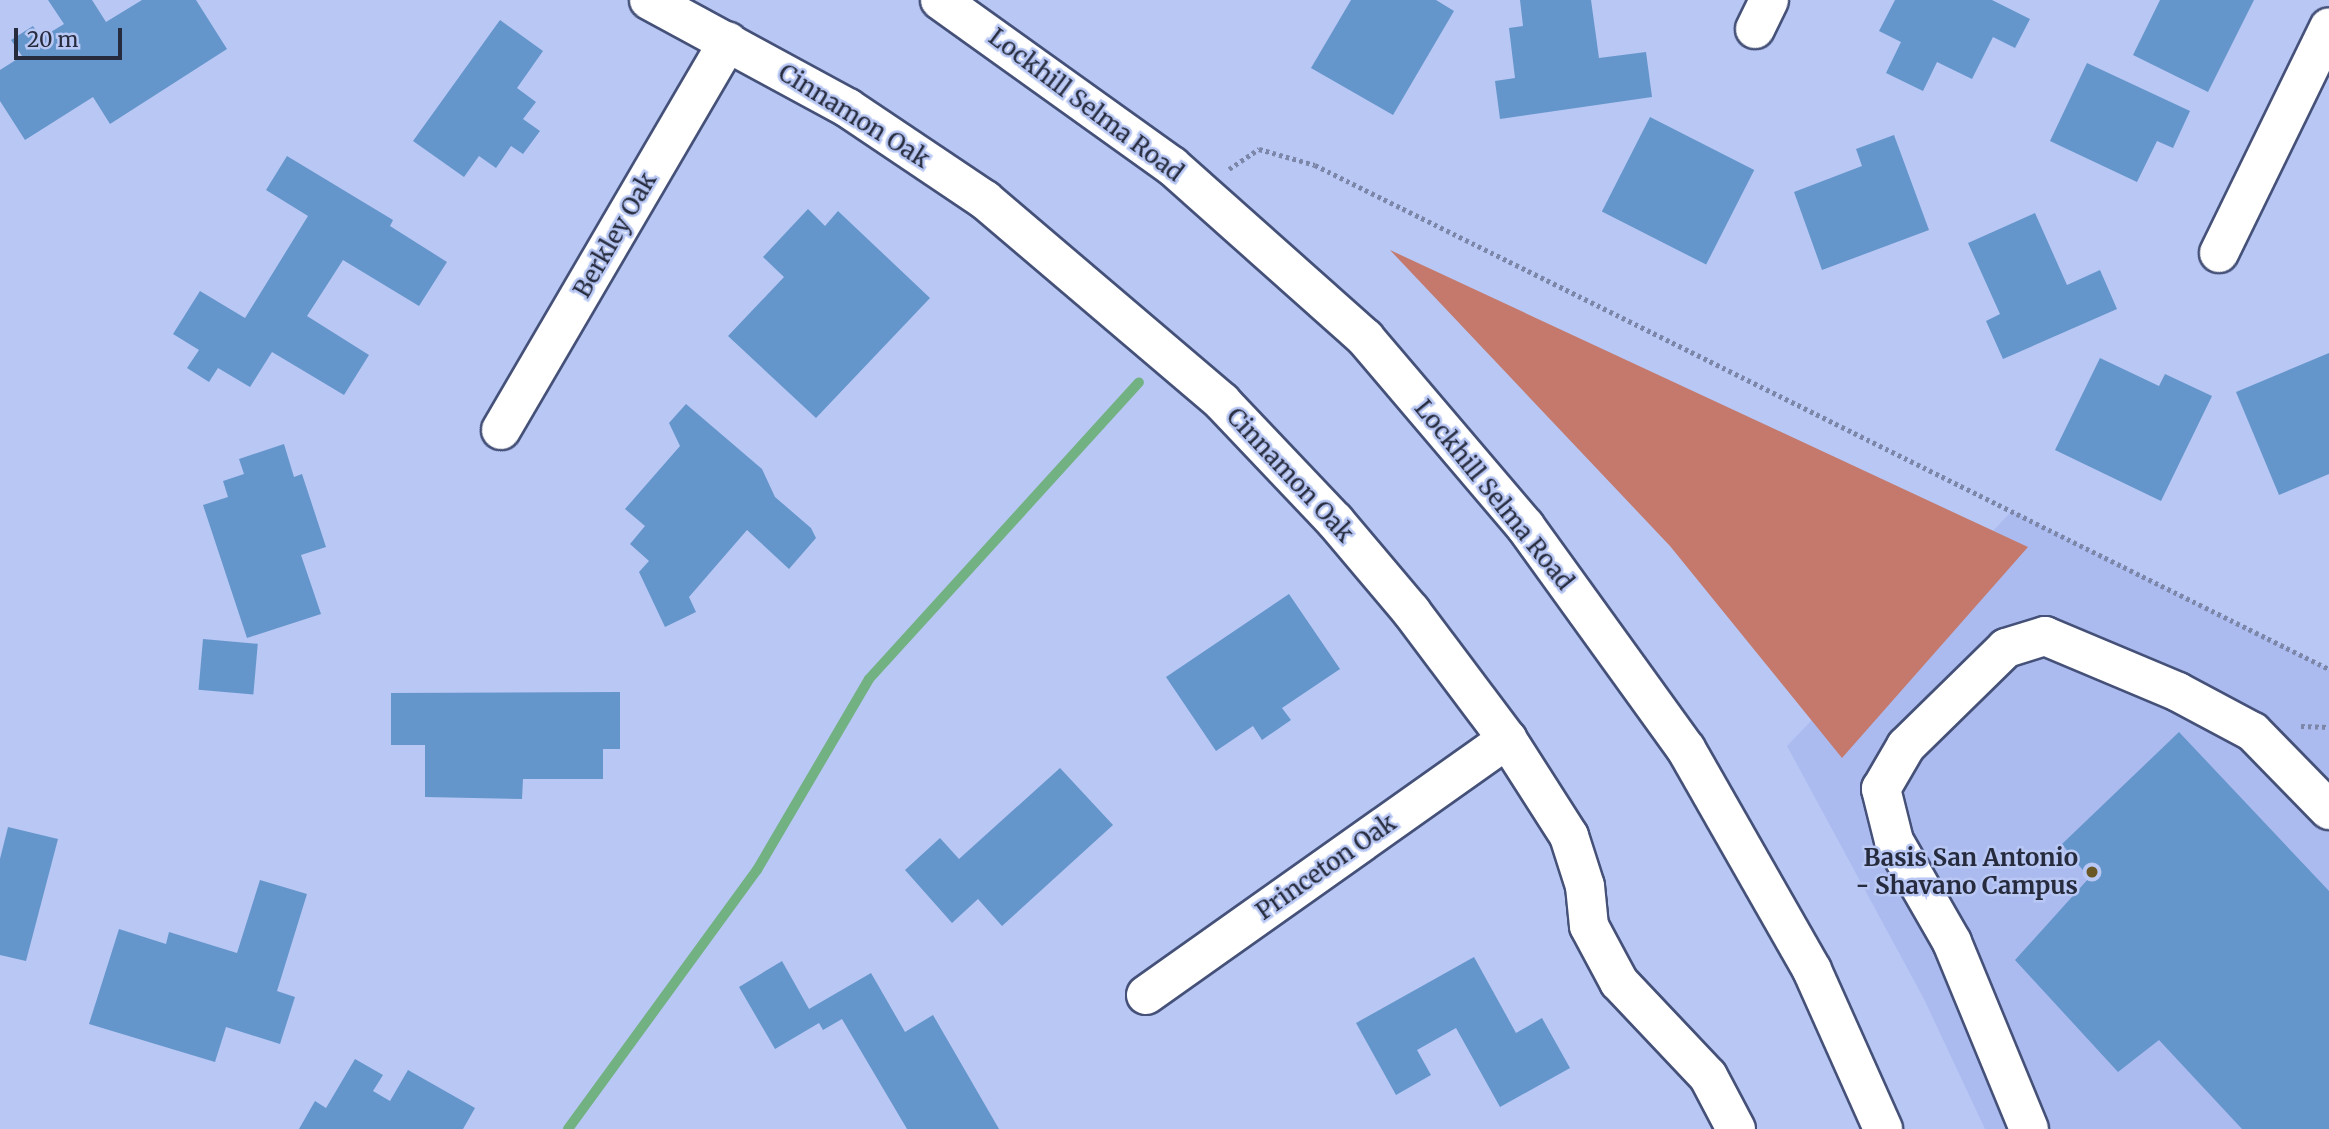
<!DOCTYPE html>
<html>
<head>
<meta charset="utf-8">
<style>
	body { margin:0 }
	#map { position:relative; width:2329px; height:1129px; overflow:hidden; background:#b8c7f4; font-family:Merriweather,serif }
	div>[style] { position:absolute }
	.built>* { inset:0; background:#abbbef }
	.forest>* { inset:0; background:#c4796c }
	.stream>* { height:10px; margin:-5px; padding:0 5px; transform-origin:5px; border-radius:5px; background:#72b181 }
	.building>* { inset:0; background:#6596cb; transform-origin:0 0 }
	.path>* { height:4.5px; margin-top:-2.25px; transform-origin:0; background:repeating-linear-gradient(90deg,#7b86a8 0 3.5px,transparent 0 7px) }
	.roads { filter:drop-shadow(2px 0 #455178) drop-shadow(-2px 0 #455178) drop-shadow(0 2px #455178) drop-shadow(0 -2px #455178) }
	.minor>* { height:38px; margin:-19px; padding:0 19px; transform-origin:19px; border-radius:19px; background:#fff }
	.major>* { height:38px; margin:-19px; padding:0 19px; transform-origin:19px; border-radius:19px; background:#fff }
	.dots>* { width:19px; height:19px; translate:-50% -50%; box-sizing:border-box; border:4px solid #b8c7f4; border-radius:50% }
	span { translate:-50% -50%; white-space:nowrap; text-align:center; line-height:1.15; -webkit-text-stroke:5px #b8c7f4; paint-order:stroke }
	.street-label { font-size:24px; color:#262b3d }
	.poi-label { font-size:24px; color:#262b3d; font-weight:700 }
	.right { translate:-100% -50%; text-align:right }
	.scale { position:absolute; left:14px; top:28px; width:108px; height:32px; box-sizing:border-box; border:4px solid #262b3d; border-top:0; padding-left:9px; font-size:21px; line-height:24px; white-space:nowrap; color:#262b3d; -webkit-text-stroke:5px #b8c7f4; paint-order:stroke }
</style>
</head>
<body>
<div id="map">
	<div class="built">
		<div style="clip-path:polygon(2012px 511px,2329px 669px,2329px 1129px,1985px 1129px,1924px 999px,1787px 746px)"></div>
	</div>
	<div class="forest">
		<div style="clip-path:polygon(1390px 250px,2028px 547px,1842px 758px,1670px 546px)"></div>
	</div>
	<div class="stream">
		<div style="left:568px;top:1129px;width:321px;rotate:-53.9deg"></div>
		<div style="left:757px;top:870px;width:221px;rotate:-59.6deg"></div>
		<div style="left:869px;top:679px;width:401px;rotate:-47.7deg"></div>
	</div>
	<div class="building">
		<div style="clip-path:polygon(48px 0,92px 0,106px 22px,142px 0,196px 0,227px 49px,110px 124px,93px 97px,25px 140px,0 101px,0 70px,22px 56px,11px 40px,33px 26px,41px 38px,64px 24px)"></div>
		<div style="clip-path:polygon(1351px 0,1436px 0,1454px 11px,1393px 115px,1311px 68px)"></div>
		<div style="clip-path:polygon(1520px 0,1591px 0,1599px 58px,1646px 52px,1652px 97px,1500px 119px,1495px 81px,1515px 78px,1509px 28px,1523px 26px)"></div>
		<div style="clip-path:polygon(1895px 0,1992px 0,2030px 19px,2015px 48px,1993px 37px,1972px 79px,1937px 62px,1923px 91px,1886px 73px,1901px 42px,1879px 31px)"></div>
		<div style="clip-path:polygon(2160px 0,2254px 0,2208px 92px,2133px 55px)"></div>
		<div style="clip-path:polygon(500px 20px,543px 51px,517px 88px,536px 102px,523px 119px,540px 131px,523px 154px,511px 146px,496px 168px,479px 156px,464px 177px,413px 141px)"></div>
		<div style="clip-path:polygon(2087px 63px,2190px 111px,2173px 148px,2157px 141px,2137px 182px,2050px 141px)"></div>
		<div style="left:1650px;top:117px;width:117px;height:106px;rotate:27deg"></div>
		<div style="clip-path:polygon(1894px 135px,1929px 230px,1822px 270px,1794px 192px,1862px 166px,1856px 149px)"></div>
		<div style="clip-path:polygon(287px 156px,393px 220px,390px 226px,447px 262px,419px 306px,343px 260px,307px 316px,369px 355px,344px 395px,272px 352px,250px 387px,218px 368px,209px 382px,187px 368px,199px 350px,173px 334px,200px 291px,245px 318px,308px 216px,266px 190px)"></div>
		<div style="clip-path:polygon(808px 209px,825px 226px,838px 211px,930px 298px,816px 418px,728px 336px,784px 277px,763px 257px)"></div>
		<div style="clip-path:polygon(2035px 213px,2067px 285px,2100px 270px,2117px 309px,2003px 359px,1986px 321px,2000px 314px,1968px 243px)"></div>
		<div style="clip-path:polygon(2329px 353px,2329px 474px,2279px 495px,2236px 392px)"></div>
		<div style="clip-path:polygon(2100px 358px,2159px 386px,2165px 374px,2212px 396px,2161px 501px,2055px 450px)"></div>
		<div style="clip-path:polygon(686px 404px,762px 469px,775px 497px,811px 528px,816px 538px,789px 569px,747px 530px,689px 597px,696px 612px,665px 627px,639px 572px,649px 561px,630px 544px,645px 526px,625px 509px,680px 446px,669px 423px)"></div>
		<div style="clip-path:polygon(284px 444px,294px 477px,302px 474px,326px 547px,301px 555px,321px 614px,247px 638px,203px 505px,228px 497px,223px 481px,244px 474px,239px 459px)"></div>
		<div style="clip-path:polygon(1289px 594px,1340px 669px,1282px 708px,1291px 720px,1262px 740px,1253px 726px,1216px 751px,1166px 677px)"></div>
		<div style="left:203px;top:639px;width:55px;height:51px;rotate:5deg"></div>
		<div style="clip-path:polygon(620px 692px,620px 749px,603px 749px,603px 779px,523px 779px,522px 799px,425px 797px,425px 745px,391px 745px,391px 693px)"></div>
		<div style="clip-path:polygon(2179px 732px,2329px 891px,2329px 1129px,2242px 1129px,2159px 1040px,2118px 1072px,2015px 960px,2089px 878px,2062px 844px)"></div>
		<div style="clip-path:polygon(1060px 768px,1113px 825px,1002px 926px,978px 899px,952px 923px,905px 870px,940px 838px,959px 859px)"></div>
		<div style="clip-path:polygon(8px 827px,58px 839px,26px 961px,0 955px,0 859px)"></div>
		<div style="clip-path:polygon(260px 880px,307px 894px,277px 991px,295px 997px,280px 1044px,226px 1027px,215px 1062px,89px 1024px,119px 929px,166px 944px,169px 932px,237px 953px)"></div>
		<div style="clip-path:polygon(1474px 957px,1516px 1033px,1542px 1018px,1570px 1068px,1500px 1107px,1456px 1028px,1417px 1050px,1431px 1075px,1396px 1095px,1356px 1023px)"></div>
		<div style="clip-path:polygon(782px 961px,809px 1009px,871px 973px,905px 1032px,933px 1015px,999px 1129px,907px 1129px,842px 1019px,823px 1030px,819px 1023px,775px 1049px,739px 987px)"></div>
		<div style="clip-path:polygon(355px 1059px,383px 1075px,373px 1091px,390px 1101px,408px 1070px,475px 1108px,463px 1129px,299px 1129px,315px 1101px,326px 1108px)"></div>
	</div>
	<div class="path">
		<div style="left:1229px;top:169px;width:36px;rotate:-34deg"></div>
		<div style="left:1259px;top:149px;width:58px;rotate:15.9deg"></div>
		<div style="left:1315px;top:165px;width:1132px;rotate:26.43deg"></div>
		<div style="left:2301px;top:726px;width:28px;rotate:2deg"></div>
	</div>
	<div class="roads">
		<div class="minor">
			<div style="left:649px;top:0;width:226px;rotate:28.5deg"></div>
			<div style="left:848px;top:108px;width:165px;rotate:33.9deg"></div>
			<div style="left:985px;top:200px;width:311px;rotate:40.4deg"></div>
			<div style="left:1222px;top:402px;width:164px;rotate:46.5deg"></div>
			<div style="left:1335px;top:521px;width:118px;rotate:49.8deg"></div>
			<div style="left:1411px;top:611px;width:160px;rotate:53.1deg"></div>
			<div style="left:1507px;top:739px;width:115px;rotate:57.4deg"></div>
			<div style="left:1569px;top:836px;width:52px;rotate:72.3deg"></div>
			<div style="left:1585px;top:886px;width:40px;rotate:84.3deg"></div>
			<div style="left:1589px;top:926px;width:64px;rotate:61.8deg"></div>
			<div style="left:1619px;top:982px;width:129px;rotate:46.6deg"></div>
			<div style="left:1708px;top:1076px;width:60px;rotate:62.2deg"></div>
			<div style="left:1755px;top:29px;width:32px;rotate:-64deg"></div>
			<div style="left:2219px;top:253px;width:251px;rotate:-64deg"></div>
			<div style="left:501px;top:430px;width:450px;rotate:-59.7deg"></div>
			<div style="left:1146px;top:995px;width:443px;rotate:-35.3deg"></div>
			<div style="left:2029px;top:1129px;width:202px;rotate:-112.4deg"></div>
			<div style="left:1952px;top:942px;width:116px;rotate:-119.9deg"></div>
			<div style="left:1894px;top:841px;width:54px;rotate:-104deg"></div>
			<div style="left:1881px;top:789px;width:50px;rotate:-59.8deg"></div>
			<div style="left:1906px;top:746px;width:140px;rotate:-44.4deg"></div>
			<div style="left:2006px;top:648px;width:41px;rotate:-17.1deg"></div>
			<div style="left:2045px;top:636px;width:144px;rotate:22.8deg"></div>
			<div style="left:2178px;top:692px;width:85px;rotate:28.1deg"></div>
			<div style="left:2253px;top:732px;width:109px;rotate:45.7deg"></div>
		</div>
		<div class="major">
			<div style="left:940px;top:0;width:285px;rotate:35.6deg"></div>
			<div style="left:1172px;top:166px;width:259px;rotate:41.7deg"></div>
			<div style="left:1365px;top:338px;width:247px;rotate:49.6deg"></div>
			<div style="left:1525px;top:526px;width:275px;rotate:54.2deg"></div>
			<div style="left:1686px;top:749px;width:254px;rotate:60.3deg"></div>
			<div style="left:1812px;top:970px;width:174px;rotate:65.9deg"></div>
		</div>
	</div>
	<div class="dots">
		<div style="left:2092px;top:872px;background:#695826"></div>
	</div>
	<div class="street-label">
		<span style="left:1086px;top:105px;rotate:37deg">Lockhill Selma Road</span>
		<span style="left:854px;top:116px;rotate:32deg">Cinnamon Oak</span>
		<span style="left:615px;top:235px;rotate:-60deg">Berkley Oak</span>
		<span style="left:1290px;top:475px;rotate:47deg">Cinnamon Oak</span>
		<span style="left:1494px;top:495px;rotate:51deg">Lockhill Selma Road</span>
		<span style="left:1326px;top:867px;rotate:-35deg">Princeton Oak</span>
	</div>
	<div class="poi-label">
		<span class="right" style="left:2078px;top:872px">Basis San Antonio<br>- Shavano Campus</span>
	</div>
	<div class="scale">20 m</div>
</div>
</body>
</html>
